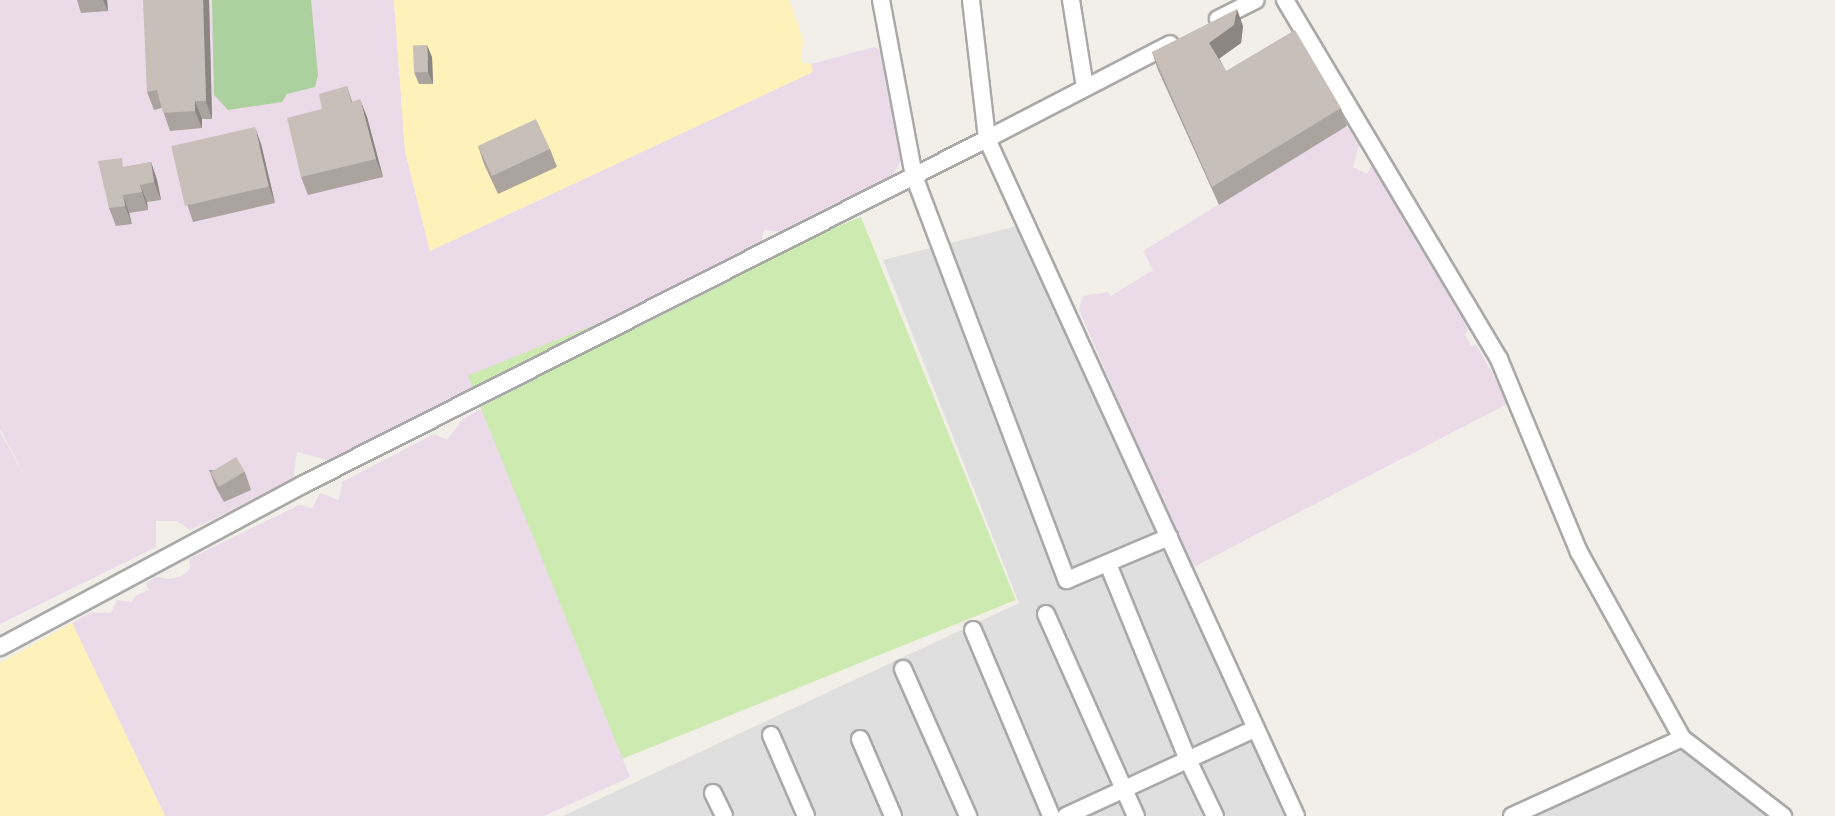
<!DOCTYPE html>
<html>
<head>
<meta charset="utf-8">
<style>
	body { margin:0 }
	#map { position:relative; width:1835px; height:816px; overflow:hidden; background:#f2efe9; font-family:"Sofia Sans Condensed",sans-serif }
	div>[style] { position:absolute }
	.residential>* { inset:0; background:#e0dfdf }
	.industrial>* { inset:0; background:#ebdbe8 }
	.grass>* { inset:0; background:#cdebb0; transform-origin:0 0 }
	.forest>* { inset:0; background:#add19e }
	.sand>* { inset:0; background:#fff1ba }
	.roads { filter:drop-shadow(2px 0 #a9a9a9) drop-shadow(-2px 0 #a9a9a9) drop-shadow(0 2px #a9a9a9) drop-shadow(0 -2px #a9a9a9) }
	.street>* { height:16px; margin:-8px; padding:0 8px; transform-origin:8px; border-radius:8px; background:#fff }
	.wall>* { inset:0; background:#aba49e }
	.shaded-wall>* { inset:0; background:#8b8681 }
	.building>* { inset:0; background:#c7bfb8; transform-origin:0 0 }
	span { translate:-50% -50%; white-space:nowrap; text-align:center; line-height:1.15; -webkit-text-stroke:7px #fff; paint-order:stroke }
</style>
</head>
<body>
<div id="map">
	<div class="residential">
		<div style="clip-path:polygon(1033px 222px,1288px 816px,563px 816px,1019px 603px,883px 260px)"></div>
		<div style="clip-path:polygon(1684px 750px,1776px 816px,1524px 816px)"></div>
	</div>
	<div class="industrial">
		<div style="clip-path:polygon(0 0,394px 0,405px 151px,430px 251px,812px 72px,811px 64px,874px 47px,884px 52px,901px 160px,893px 175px,782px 232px,764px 230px,761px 242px,331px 461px,297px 452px,293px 480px,258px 498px,190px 530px,177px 521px,156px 521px,156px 547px,0 624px,0 432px,27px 480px,0 429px)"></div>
		<div style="clip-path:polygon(1347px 126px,1359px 145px,1353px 167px,1367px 174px,1372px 164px,1468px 329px,1465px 335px,1471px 345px,1477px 346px,1509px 403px,1190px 569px,1079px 309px,1083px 296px,1108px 292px,1111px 296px,1153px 270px,1143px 251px)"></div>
		<div style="clip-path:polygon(483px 408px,630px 777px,544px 816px,165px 816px,72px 623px,92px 612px,111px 613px,117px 600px,132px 602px,135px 596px,149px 590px,146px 583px,156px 577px,170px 579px,182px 576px,190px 569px,189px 559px,299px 505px,312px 508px,320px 493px,339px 500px,342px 482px,434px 434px,447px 440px,463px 419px)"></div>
	</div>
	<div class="grass">
		<div style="left:861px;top:217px;width:413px;height:424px;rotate:68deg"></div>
	</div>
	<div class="forest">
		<div style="clip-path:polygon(212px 0,311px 0,318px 75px,315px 87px,287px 94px,282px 102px,228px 110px,214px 95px)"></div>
	</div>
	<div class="sand">
		<div style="clip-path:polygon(394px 0,789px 0,803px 39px,801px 62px,811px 64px,813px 72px,430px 251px,405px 151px)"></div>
		<div style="clip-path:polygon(72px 623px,165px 816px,0 816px,0 663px)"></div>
	</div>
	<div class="roads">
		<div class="street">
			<div style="left:881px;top:0;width:179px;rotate:79.4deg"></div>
			<div style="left:914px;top:176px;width:432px;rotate:69.3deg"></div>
			<div style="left:1067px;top:580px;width:111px;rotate:-22.9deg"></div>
			<div style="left:971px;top:0;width:140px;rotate:83.4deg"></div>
			<div style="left:987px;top:139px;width:744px;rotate:65.47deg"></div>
			<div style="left:1071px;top:0;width:88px;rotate:80.9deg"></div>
			<div style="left:1285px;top:0;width:418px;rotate:59.2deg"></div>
			<div style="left:1499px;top:359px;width:209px;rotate:67.5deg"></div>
			<div style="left:1579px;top:552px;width:213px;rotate:61deg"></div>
			<div style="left:1682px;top:738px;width:128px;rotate:37.7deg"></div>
			<div style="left:1218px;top:19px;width:42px;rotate:-26.6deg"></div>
			<div style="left:1108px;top:564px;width:212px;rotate:67.8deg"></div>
			<div style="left:1188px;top:760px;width:62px;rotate:64.3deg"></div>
			<div style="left:1046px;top:614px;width:221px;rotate:66deg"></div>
			<div style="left:973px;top:630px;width:202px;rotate:67.2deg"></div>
			<div style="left:0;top:647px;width:343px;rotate:-28.2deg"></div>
			<div style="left:302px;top:485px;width:767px;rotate:-26.8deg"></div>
			<div style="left:987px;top:139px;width:206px;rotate:-27.4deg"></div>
			<div style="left:903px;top:669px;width:161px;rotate:66.1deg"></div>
			<div style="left:771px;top:735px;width:88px;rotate:66.6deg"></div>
			<div style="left:860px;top:739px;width:84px;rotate:66.8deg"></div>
			<div style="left:713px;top:793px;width:25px;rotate:64deg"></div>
			<div style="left:1066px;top:816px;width:207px;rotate:-24.8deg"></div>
			<div style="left:1512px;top:816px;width:187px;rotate:-24.6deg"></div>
		</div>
	</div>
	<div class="wall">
		<div style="clip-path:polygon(77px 0,107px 0,108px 11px,81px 13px)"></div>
		<div style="clip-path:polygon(209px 0,212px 119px,202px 119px,202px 128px,170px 131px,162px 108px,154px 110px,147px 92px)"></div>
		<div style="clip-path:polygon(1243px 26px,1241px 43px,1219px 58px,1226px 71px,1341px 108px,1347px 126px,1219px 205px,1158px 70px,1152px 52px)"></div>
		<div style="clip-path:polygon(432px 57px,433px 84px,419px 84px,414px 72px)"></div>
		<div style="clip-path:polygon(347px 86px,352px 101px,367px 117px,383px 177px,308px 195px,301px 177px,322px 109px)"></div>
		<div style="clip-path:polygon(261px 144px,275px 203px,193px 222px,187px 204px)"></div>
		<div style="clip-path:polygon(478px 146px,550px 149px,557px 167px,498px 194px,484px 164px)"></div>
		<div style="clip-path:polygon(151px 162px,157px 180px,161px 200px,147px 202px,148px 210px,129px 213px,132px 224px,116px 226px,109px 208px,125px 167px)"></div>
		<div style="clip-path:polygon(209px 470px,245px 472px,251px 490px,224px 502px,216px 488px)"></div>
	</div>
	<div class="shaded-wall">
		<div style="clip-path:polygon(103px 0,107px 0,108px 11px)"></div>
		<div style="clip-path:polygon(203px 0,209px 0,212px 119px,206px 101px)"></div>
		<div style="clip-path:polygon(1237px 9px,1243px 26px,1241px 43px,1216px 61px,1209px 43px)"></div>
		<div style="clip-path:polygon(427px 45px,432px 57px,433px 84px,428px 72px)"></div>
		<div style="clip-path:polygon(360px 99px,367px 117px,383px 177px,376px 159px)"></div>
		<div style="clip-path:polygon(195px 101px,202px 119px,202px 128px,195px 111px)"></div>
		<div style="clip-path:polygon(255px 127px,261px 144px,275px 203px,269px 186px)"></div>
		<div style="clip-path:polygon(151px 162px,157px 180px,161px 200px,154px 182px)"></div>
		<div style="clip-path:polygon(140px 185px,147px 202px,148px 210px,142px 192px)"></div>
		<div style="clip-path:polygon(123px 195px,129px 213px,132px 224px,125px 206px)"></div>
	</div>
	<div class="building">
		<div style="clip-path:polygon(143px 0,203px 0,206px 101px,195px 101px,195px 111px,163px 113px,157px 90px,147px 92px)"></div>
		<div style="clip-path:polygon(1237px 9px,1234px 25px,1209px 43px,1226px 71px,1295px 30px,1341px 108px,1212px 187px,1152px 52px)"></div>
		<div style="left:427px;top:45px;width:27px;height:14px;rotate:88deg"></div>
		<div style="clip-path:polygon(347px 86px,351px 102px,360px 99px,376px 159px,301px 177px,287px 118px,322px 109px,319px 94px)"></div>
		<div style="left:536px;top:119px;width:33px;height:64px;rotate:65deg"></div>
		<div style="left:255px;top:127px;width:61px;height:86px;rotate:77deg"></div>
		<div style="clip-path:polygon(122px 158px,123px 167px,151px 162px,154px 182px,140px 185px,142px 192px,123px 195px,125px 206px,109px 208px,98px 161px)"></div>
		<div style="left:236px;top:457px;width:17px;height:30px;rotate:59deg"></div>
	</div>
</div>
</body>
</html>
